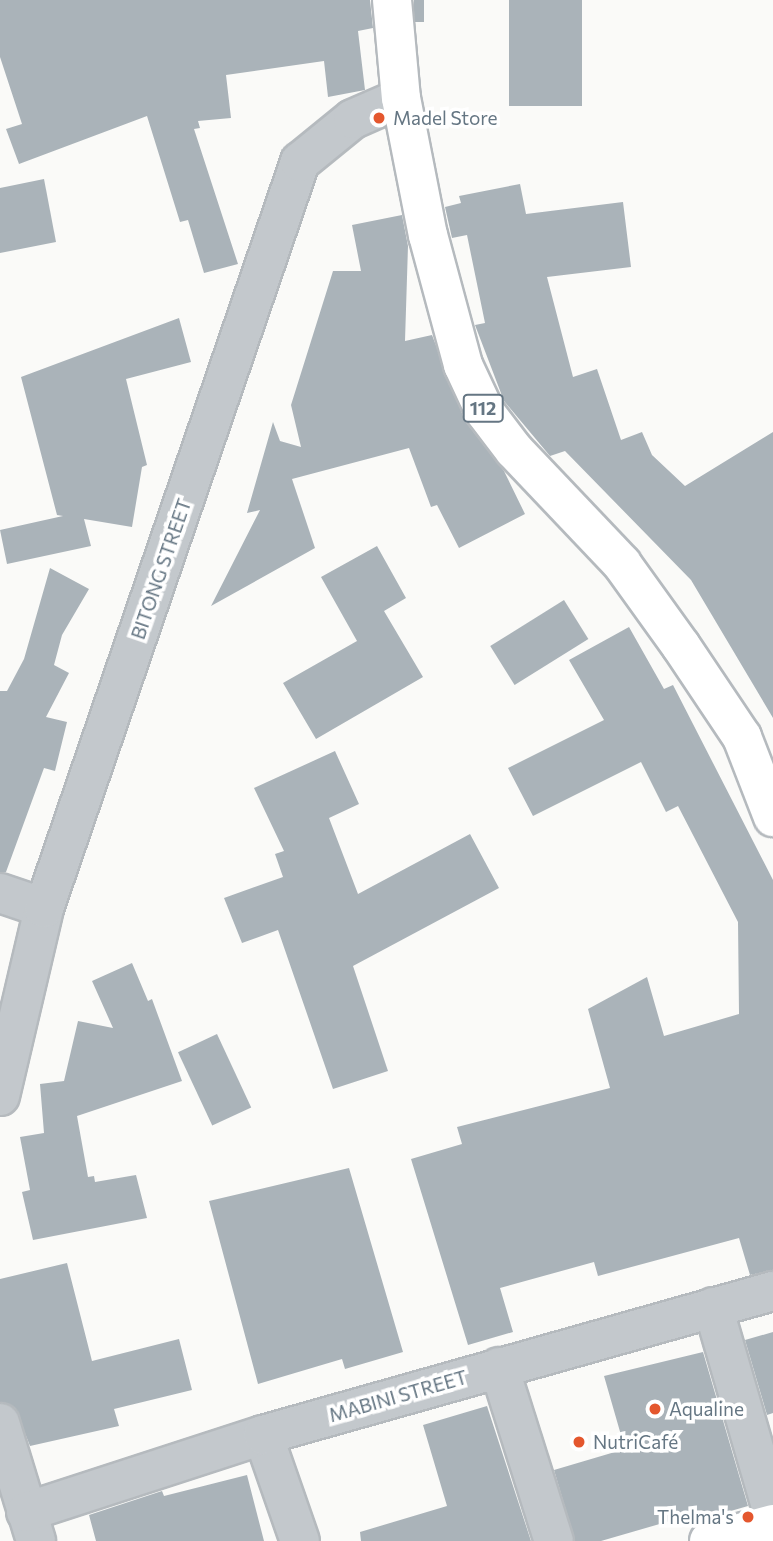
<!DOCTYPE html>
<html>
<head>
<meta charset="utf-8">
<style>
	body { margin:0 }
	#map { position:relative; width:773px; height:1541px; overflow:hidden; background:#fafaf8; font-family:Commissioner,sans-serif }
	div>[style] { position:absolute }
	.building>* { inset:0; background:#aab3b9; transform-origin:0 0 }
	.roads { filter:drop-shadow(2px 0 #b5babe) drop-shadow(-2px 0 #b5babe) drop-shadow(0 2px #b5babe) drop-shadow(0 -2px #b5babe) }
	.minor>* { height:38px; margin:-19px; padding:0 19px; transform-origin:19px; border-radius:19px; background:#c3c8cc }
	.primary>* { height:38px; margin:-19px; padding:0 19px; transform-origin:19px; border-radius:19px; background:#fff }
	.dots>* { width:19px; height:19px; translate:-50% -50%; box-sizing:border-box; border:4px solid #fff; border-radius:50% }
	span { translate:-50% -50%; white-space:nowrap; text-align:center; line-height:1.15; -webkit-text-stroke:7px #fff; paint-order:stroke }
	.shield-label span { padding:2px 5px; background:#fff; border:2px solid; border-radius:5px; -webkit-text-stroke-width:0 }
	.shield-label { font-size:18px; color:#657683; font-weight:700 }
	.poi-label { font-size:19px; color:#657683 }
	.left { translate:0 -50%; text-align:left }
	.right { translate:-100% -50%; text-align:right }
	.street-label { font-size:19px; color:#657683 }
</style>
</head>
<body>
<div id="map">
	<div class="building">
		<div style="clip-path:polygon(0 0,370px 0,373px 28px,358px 31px,365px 90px,328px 97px,324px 61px,226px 75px,231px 118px,198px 121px,200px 128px,194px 129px,238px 264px,204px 273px,188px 220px,180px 222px,147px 116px,19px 164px,6px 129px,22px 124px,0 57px)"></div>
		<div style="left:414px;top:0;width:10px;height:22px"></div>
		<div style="left:509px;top:0;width:73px;height:106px"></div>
		<div style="clip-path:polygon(44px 179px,56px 242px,0 253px,0 188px)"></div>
		<div style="clip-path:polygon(520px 184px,526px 214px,623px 202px,631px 267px,547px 277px,573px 377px,597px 369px,621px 440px,642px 432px,652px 455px,685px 486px,773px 432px,773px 718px,691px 580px,565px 451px,550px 456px,504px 401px,475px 325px,485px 323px,467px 235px,452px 238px,445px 207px,461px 203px,459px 196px)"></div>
		<div style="clip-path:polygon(402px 215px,408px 246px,405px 341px,432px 335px,465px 421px,504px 471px,525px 514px,459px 548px,437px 505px,431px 507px,409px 448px,292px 479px,315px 548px,211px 606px,260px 510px,247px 513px,273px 422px,280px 441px,301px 447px,291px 405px,333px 271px,361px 271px,352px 225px)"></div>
		<div style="clip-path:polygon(179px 318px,191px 362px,126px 379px,147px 465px,142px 467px,132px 527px,84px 519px,91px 546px,7px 564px,0 530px,63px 516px,57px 515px,21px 377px)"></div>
		<div style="clip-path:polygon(377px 546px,406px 598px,384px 611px,423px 677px,316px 739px,283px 683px,357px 641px,321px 577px)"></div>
		<div style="clip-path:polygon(50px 568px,89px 589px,62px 635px,54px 665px,69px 673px,46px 717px,67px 722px,55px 771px,44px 768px,6px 872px,0 872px,0 691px,7px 691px,24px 659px)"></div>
		<div style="left:564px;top:600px;width:46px;height:87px;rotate:58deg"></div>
		<div style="clip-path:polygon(629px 627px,664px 689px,673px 685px,773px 880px,773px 1270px,750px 1275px,739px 1238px,598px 1276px,594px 1262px,500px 1288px,513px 1332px,468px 1345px,411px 1159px,462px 1144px,457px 1127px,610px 1088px,588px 1009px,647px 977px,664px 1036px,739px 1014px,738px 922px,678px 806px,666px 812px,641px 762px,533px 816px,508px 768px,604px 720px,569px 660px)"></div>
		<div style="clip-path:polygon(335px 751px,359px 804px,329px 818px,358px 894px,470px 834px,499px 888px,353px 966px,388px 1071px,333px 1089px,278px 930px,242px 943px,224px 898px,283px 877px,275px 854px,284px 851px,254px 788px)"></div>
		<div style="clip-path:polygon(132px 963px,148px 1001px,152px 999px,182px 1081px,77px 1116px,88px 1177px,94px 1176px,95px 1182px,136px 1175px,147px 1218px,33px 1240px,22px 1192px,30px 1190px,20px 1137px,44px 1133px,40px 1084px,64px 1081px,78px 1021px,113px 1028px,92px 981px)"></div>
		<div style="left:217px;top:1034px;width:81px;height:43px;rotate:65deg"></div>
		<div style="clip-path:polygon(349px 1168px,403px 1352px,345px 1369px,342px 1359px,258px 1384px,209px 1201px)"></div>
		<div style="clip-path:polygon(67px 1263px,92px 1361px,179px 1339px,192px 1390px,114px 1409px,119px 1426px,30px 1446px,15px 1408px,0 1402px,0 1279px)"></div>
		<div style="clip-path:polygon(773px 1332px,773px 1413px,767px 1415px,745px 1340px)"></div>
		<div style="clip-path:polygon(703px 1352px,748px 1506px,703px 1519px,701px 1512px,601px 1541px,575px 1541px,554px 1470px,625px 1449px,604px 1376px)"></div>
		<div style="clip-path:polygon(487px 1406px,531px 1541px,361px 1541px,360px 1532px,447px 1506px,423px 1425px)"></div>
		<div style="clip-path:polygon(247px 1475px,264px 1541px,96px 1541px,89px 1515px,162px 1491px,164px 1496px)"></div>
	</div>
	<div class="roads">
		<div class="minor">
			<div style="left:0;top:893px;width:46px;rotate:18.8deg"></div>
			<div style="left:0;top:1096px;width:193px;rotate:-76.8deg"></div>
			<div style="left:44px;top:908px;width:789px;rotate:-71.06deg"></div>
			<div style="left:300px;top:162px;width:68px;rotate:-39.1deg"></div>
			<div style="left:353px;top:119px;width:52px;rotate:-23.6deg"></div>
			<div style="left:713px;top:1307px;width:215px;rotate:73.8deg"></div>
			<div style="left:499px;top:1367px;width:182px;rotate:72.5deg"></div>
			<div style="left:0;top:1423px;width:123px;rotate:73deg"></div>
			<div style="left:263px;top:1435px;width:112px;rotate:70.8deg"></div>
			<div style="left:26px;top:1512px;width:249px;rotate:-18deg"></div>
			<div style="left:263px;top:1435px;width:530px;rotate:-15.77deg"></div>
		</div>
		<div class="primary">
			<div style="left:392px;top:0;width:98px;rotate:84.8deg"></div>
			<div style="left:401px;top:98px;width:140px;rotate:78.9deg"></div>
			<div style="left:428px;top:235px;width:135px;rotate:74.9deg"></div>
			<div style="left:463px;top:365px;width:52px;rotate:64.9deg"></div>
			<div style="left:485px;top:412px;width:48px;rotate:52.7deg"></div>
			<div style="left:514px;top:450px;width:157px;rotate:46.5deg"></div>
			<div style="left:622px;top:564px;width:101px;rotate:54.3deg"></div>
			<div style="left:681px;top:646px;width:110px;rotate:56.2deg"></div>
			<div style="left:742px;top:737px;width:86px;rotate:68.8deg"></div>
			<div style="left:709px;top:1541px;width:66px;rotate:-14.9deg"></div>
		</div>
	</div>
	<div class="dots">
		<div style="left:379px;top:118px;background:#e4572e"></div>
		<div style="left:655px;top:1409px;background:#e4572e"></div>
		<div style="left:579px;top:1442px;background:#e4572e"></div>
		<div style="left:748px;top:1517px;background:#e4572e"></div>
	</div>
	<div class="shield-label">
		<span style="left:483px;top:408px">112</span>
	</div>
	<div class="poi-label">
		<span class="left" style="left:393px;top:118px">Madel Store</span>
		<span class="left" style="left:669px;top:1409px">Aqualine</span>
		<span class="left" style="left:593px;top:1442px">NutriCafé</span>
		<span class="right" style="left:734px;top:1517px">Thelma's</span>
	</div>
	<div class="street-label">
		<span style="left:161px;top:569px;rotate:-71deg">BITONG STREET</span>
		<span style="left:398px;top:1396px;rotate:-16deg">MABINI STREET</span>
	</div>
</div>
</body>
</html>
